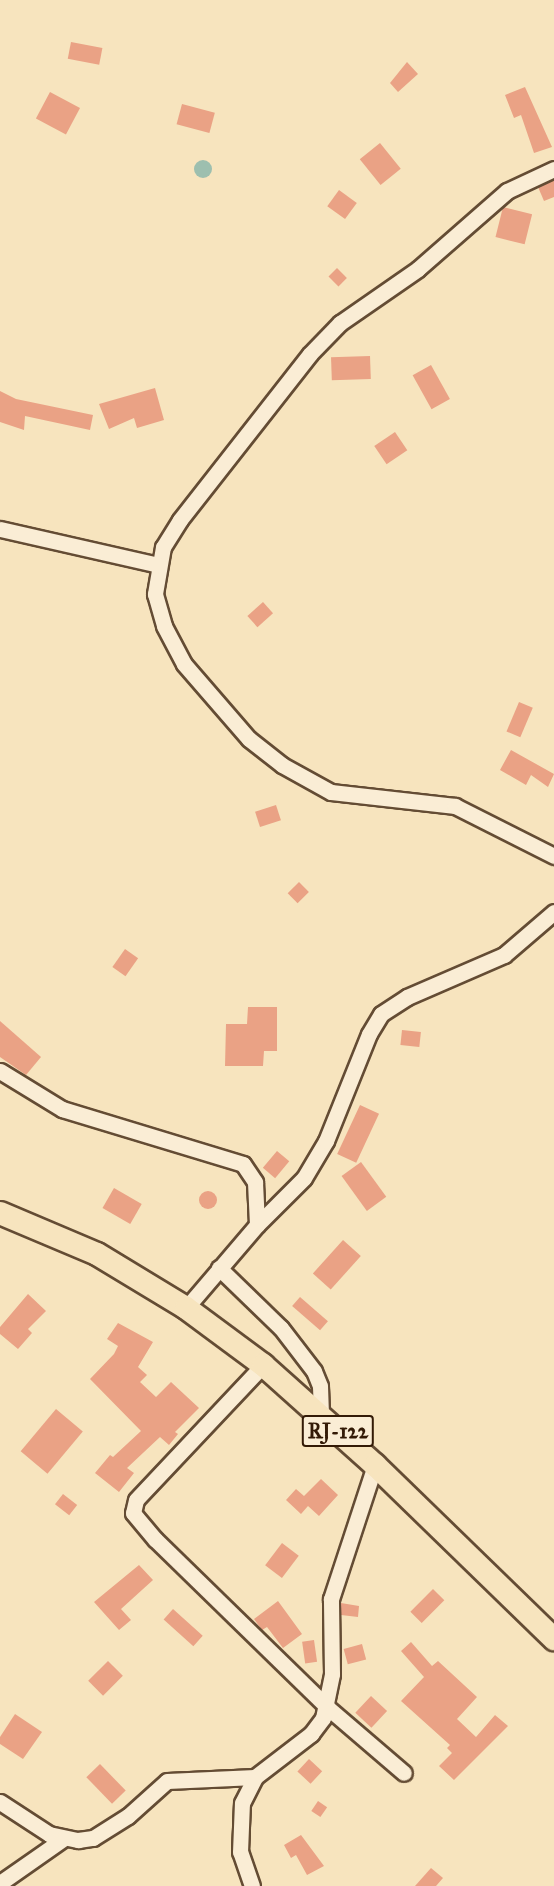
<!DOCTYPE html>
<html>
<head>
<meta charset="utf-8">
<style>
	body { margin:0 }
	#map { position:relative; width:554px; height:1886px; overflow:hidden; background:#f7e4be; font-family:"IM FELL Great Primer",serif }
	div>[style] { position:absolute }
	.water>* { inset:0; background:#9dbfaf }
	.round { border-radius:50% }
	.building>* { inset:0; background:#eaa285; transform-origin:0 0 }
	.roads { filter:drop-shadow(2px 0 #644c34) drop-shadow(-2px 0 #644c34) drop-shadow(0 2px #644c34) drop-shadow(0 -2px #644c34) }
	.minor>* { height:15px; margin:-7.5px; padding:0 7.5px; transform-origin:7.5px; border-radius:7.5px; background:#faedd5 }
	.primary>* { height:22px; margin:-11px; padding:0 11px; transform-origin:11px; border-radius:11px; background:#f7e4be }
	span { translate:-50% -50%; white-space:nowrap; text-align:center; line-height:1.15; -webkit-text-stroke:5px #faedd5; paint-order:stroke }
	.shield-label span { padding:2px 4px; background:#faedd5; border:2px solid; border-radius:4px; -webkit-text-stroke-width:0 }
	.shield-label { font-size:21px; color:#331a06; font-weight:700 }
</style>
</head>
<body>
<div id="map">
	<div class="water">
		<div class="round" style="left:194px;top:160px;width:18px;height:18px"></div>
	</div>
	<div class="building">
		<div style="left:71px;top:42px;width:32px;height:17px;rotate:11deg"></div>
		<div style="clip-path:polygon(407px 62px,418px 74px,398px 92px,390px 83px)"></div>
		<div style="clip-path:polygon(525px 87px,552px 147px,534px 153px,521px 115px,514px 118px,505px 95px)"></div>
		<div style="left:50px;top:92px;width:34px;height:30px;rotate:28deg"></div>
		<div style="left:182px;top:104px;width:34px;height:21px;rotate:15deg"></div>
		<div style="left:380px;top:143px;width:33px;height:26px;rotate:51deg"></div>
		<div style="clip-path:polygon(554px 180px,554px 197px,544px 201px,538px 187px)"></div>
		<div style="left:339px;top:190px;width:22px;height:20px;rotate:36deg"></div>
		<div style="left:503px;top:207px;width:30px;height:31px;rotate:14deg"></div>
		<div style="left:337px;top:268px;width:14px;height:12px;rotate:45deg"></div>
		<div style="left:370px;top:356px;width:23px;height:39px;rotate:88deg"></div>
		<div style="left:431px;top:365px;width:39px;height:21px;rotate:61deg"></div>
		<div style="clip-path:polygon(155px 388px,164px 420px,137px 428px,134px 418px,109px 429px,99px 404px)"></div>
		<div style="clip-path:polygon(0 391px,16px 399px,93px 415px,90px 430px,25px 416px,24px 430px,0 422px)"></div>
		<div style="left:395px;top:432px;width:22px;height:25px;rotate:56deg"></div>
		<div style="left:263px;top:602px;width:15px;height:21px;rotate:48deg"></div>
		<div style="left:519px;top:702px;width:15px;height:32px;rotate:23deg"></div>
		<div style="clip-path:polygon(511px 750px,554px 774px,548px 787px,531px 775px,526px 785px,500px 770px)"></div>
		<div style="left:276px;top:805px;width:16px;height:22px;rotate:72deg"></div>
		<div style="left:299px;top:882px;width:14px;height:16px;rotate:45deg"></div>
		<div style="left:125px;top:949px;width:16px;height:22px;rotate:35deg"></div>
		<div style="clip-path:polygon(248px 1007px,277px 1007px,277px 1051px,264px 1051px,263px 1066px,225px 1066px,226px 1024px,247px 1024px)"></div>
		<div style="clip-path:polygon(0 1021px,41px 1057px,26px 1075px,0 1057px)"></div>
		<div style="left:402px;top:1030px;width:19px;height:15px;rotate:6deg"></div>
		<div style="left:360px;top:1105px;width:21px;height:54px;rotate:25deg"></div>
		<div style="left:277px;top:1151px;width:16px;height:22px;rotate:40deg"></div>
		<div style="left:361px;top:1162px;width:43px;height:24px;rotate:54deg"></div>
		<div style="left:114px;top:1188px;width:32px;height:23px;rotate:30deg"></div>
		<div class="round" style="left:199px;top:1191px;width:18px;height:18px"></div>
		<div style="left:343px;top:1240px;width:24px;height:45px;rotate:42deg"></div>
		<div style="clip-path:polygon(28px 1294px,46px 1311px,28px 1329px,32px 1333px,18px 1349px,0 1334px,0 1327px)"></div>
		<div style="left:300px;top:1297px;width:37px;height:12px;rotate:41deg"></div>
		<div style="clip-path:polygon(118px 1323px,153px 1342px,138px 1367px,147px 1375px,140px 1382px,156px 1397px,171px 1382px,199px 1408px,175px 1432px,178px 1434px,169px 1445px,160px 1437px,127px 1468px,134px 1473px,119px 1492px,95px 1473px,110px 1455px,113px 1457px,141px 1431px,90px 1379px,114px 1354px,118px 1346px,107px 1339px)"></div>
		<div style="left:56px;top:1409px;width:35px;height:55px;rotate:40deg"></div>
		<div style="clip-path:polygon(321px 1479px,338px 1495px,319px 1516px,308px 1506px,301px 1514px,286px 1500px,296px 1489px,304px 1496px)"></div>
		<div style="left:63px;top:1494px;width:18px;height:13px;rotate:38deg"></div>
		<div style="left:282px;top:1543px;width:21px;height:28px;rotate:37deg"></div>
		<div style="clip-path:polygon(139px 1565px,153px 1580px,121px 1609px,131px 1620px,119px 1630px,94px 1602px)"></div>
		<div style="left:433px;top:1589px;width:16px;height:32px;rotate:45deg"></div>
		<div style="clip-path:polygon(278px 1601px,302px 1634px,283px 1648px,267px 1627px,262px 1630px,254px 1619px)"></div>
		<div style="clip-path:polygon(341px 1603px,359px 1606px,358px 1617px,341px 1615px)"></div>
		<div style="left:173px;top:1609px;width:40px;height:14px;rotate:42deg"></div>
		<div style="left:314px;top:1640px;width:22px;height:12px;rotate:82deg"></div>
		<div style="clip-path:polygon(411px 1642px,432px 1666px,438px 1661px,477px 1697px,457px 1719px,476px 1737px,495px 1715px,508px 1726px,454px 1780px,439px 1766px,452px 1753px,447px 1748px,450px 1745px,401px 1701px,424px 1677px,401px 1651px)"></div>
		<div style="left:362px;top:1644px;width:16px;height:19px;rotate:75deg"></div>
		<div style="left:108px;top:1661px;width:21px;height:28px;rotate:45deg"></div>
		<div style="left:371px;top:1696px;width:22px;height:23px;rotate:43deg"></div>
		<div style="clip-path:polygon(15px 1714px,42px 1732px,23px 1759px,0 1744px,0 1737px)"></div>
		<div style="left:309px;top:1759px;width:18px;height:17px;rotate:43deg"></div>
		<div style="left:100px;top:1764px;width:37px;height:19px;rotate:46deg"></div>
		<div style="left:318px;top:1801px;width:11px;height:12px;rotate:34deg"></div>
		<div style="clip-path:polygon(301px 1835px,324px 1866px,307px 1875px,296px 1855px,291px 1858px,284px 1845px)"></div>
		<div style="clip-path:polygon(431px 1868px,443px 1878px,436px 1886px,415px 1886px)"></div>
	</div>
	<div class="roads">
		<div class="minor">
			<div style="left:554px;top:169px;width:52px;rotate:154.9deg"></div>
			<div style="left:507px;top:191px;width:118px;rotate:138.8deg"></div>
			<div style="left:418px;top:269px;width:95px;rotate:145.3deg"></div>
			<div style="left:340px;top:323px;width:43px;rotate:134.1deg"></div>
			<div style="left:310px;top:354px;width:211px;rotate:128.1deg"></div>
			<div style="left:180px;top:520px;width:32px;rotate:122deg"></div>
			<div style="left:163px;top:547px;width:48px;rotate:99.7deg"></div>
			<div style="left:155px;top:594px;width:33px;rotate:74deg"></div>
			<div style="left:164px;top:626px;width:43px;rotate:62.2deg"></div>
			<div style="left:184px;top:664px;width:99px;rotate:49.1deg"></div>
			<div style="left:249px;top:739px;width:42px;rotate:38.2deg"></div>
			<div style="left:282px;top:765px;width:56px;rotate:28.9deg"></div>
			<div style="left:331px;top:792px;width:125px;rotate:6.4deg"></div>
			<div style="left:455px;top:806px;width:111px;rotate:26.8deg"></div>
			<div style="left:0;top:529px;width:162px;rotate:12.8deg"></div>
			<div style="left:0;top:1071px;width:73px;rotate:31.5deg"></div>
			<div style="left:62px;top:1109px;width:189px;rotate:16.9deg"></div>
			<div style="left:243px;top:1164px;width:22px;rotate:56deg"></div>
			<div style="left:255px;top:1182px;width:43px;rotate:87.3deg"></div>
			<div style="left:219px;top:1268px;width:86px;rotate:44.1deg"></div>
			<div style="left:281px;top:1328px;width:54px;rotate:52.5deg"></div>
			<div style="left:314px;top:1371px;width:16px;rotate:68deg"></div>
			<div style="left:320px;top:1386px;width:28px;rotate:88deg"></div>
			<div style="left:186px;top:1308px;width:109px;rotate:-49.5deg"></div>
			<div style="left:257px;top:1225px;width:66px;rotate:-45deg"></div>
			<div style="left:304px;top:1178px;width:43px;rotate:-59.3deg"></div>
			<div style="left:326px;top:1141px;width:115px;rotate:-68.1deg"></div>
			<div style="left:369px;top:1034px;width:23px;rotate:-59deg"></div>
			<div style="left:381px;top:1014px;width:31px;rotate:-33deg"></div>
			<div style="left:407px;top:997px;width:106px;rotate:-23.4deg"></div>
			<div style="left:504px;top:955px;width:66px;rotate:-40.7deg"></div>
			<div style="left:263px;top:1365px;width:185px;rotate:133.3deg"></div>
			<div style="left:136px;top:1500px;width:13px;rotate:103deg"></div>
			<div style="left:133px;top:1513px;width:35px;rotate:50deg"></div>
			<div style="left:156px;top:1540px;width:239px;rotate:44.3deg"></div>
			<div style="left:327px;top:1707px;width:101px;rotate:40.6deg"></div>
			<div style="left:0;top:1802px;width:59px;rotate:33.1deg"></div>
			<div style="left:49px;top:1834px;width:30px;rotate:12deg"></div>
			<div style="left:78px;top:1840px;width:15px;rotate:-8deg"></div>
			<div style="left:93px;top:1838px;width:41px;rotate:-32.2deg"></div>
			<div style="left:128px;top:1816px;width:52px;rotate:-41.9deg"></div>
			<div style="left:167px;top:1781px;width:88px;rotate:-2.6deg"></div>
			<div style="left:0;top:1883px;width:77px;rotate:-34.9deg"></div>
			<div style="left:252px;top:1886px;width:36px;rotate:-109deg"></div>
			<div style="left:240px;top:1852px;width:49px;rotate:-87.7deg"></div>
			<div style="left:242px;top:1803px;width:29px;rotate:-63deg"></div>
			<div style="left:255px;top:1777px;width:71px;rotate:-37.5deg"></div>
			<div style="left:311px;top:1734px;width:20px;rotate:-53deg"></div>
			<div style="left:323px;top:1718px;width:45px;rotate:-78.4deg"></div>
			<div style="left:332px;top:1674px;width:75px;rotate:-90.8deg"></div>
			<div style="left:331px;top:1599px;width:141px;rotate:-71.8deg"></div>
		</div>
		<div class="primary">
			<div style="left:0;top:1213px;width:105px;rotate:22.9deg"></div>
			<div style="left:97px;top:1254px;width:104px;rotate:31.2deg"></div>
			<div style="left:186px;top:1308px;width:96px;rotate:36.5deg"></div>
			<div style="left:263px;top:1365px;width:150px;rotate:41.8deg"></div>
			<div style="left:375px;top:1465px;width:250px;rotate:44.2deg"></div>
		</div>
	</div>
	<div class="shield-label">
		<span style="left:338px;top:1431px">RJ-122</span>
	</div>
</div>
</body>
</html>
